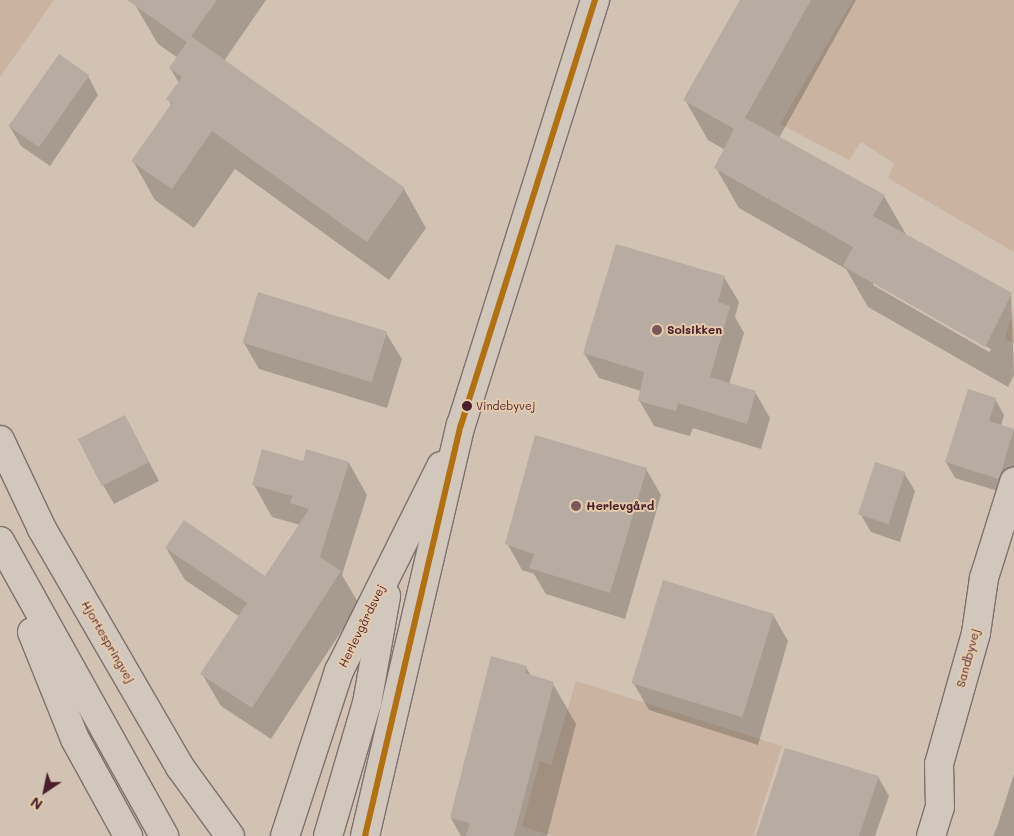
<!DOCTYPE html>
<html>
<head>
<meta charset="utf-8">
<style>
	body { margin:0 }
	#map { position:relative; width:1014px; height:836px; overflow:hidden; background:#d1c2b3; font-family:Mali,sans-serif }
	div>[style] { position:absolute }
	.green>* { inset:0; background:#cab4a1 }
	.shadow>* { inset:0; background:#0003 }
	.building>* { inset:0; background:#b8aba1; transform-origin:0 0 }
	.roads { filter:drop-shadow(1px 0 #7f706c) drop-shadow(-1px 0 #7f706c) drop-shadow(0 1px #7f706c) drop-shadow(0 -1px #7f706c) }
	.street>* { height:28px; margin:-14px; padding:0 14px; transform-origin:14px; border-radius:14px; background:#d1c7bc }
	.secondary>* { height:28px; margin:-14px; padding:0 14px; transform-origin:14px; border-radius:14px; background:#d1c7bc }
	.bus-1>* { height:6px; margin:-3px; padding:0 3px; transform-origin:3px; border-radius:3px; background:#b27011 }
	.dots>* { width:14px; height:14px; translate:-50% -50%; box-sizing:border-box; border:2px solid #e4caab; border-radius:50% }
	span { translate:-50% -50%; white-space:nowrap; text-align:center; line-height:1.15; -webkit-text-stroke:4px #e4caab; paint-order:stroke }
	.bus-label { font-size:11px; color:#4a1f2b }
	.left { translate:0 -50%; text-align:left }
	.poi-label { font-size:12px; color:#4a1f2b; font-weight:700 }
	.street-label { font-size:12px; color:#4a1f2b }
	.north { position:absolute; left:20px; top:766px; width:50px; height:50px; -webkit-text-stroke:4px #e4caab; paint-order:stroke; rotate:214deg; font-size:14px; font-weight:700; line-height:20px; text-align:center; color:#4a1f2b }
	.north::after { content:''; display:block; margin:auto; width:18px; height:22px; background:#4a1f2b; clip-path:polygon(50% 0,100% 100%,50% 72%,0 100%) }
</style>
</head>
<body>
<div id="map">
	<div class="green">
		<div style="clip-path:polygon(0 0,54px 0,0 77px)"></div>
		<div style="clip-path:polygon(853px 0,1014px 0,1014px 252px,888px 178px,894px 163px,861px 142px,849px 160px,780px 124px)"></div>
		<div style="clip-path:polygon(1014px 307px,1014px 343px,1005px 339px)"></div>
		<div style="clip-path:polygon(576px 681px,782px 746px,753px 836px,552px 836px,522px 826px,540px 761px,551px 765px)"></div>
	</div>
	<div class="shadow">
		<div style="clip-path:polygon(139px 0,266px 0,224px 61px,404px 189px,426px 228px,389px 280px,235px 169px,194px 228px,155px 200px,133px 161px,171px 105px,168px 99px,179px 83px,170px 68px,178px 58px,158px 44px,135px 5px)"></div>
		<div style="clip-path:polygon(evenodd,741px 0,856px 0,779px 138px,884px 196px,907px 236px,1011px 294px,1014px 375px,1008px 387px,868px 307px,846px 269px,739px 208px,716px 168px,725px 150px,708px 140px,685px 100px,741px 0,873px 282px,991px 349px,989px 352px,873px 285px,873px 282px)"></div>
		<div style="clip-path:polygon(88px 76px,98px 95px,50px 166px,21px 146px,10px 127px)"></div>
		<div style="clip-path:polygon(724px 277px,739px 302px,735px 317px,744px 333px,729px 384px,755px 392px,770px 418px,761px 449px,693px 428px,690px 436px,654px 426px,639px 400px,641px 391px,599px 378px,584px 353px)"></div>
		<div style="clip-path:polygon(386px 333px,402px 359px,387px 408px,259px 369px,244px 343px)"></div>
		<div style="clip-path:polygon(969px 391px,995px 399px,1004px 415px,1001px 426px,1014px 430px,1014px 475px,1008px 494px,955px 478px,946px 462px)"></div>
		<div style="clip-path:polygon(125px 416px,159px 481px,114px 504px,103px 485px)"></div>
		<div style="clip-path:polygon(303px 462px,349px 463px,367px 495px,342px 575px,359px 604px,271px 739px,221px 706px,202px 674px,240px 617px,185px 580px,166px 548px,265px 578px,300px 525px,272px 517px,254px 485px)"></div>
		<div style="clip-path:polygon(646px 469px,661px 495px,625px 619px,546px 594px,534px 574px,522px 570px,507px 543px)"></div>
		<div style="clip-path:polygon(904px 473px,915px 491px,900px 542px,871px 532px,860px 513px)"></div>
		<div style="clip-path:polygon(773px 615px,788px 641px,758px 745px,649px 710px,634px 684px)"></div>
		<div style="clip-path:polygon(492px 658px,526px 667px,531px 676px,553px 684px,576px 724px,547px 836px,461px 836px,451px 818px)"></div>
		<div style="clip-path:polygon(1014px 774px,1014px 836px,993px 836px,997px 827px)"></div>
		<div style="clip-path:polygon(878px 777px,889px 796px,875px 836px,757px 836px)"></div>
	</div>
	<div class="building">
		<div style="clip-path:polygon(127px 0,217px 0,191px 36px,405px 188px,367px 242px,212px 131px,172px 189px,131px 161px,172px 103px,166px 99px,182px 77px,169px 68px,187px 42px)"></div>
		<div style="clip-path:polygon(740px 0,811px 0,745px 118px,885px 195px,873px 216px,1012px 293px,985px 347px,843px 266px,853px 247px,714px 168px,734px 129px,683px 100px)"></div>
		<div style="left:59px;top:54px;width:37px;height:88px;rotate:35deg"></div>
		<div style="clip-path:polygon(616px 244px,725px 276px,718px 302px,730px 306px,710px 377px,756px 391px,747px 424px,678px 403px,676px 411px,638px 401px,644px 372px,583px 353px)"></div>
		<div style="left:258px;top:292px;width:135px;height:53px;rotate:17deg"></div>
		<div style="clip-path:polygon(968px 389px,996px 398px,989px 421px,1014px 429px,999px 479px,945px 462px)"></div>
		<div style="left:125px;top:415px;width:53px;height:53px;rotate:63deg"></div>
		<div style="clip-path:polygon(535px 435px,647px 468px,610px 593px,529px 568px,534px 554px,505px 544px)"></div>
		<div style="clip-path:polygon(262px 449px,303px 461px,306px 449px,349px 462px,320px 557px,341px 571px,252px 708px,200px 674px,247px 603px,165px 548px,184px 520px,265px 576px,309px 509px,290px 503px,292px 496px,252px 485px)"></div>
		<div style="left:875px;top:462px;width:32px;height:55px;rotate:18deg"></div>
		<div style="left:663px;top:580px;width:116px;height:108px;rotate:17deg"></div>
		<div style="clip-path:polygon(491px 656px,527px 666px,525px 673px,554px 682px,514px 836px,466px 836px,470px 823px,450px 818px)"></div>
		<div style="clip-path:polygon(785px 748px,879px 776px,859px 836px,756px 836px)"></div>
	</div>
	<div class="roads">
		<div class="street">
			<div style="left:931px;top:836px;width:30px;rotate:-73deg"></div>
			<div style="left:940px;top:807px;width:43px;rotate:-91.3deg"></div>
			<div style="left:939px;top:764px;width:136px;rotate:-74.2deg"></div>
			<div style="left:976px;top:633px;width:56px;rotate:-81.7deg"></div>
			<div style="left:984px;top:578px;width:101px;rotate:-72.6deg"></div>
		</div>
		<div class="secondary">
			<div style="left:0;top:440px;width:98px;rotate:64.7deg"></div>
			<div style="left:42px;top:529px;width:275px;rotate:59.9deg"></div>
			<div style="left:180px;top:767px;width:85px;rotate:54.1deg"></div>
			<div style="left:0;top:541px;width:338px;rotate:60.9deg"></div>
			<div style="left:32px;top:632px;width:115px;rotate:68.1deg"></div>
			<div style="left:75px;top:739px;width:111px;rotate:61.3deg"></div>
			<div style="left:285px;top:836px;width:174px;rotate:-71.9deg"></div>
			<div style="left:339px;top:671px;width:229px;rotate:-63.5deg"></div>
			<div style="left:328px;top:836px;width:139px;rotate:-73.7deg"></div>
			<div style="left:367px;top:703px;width:109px;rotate:-79.9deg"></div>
			<div style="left:365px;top:836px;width:422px;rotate:-76.9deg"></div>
			<div style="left:461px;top:425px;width:446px;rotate:-72.5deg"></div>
		</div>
	</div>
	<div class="bus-1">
		<div style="left:365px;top:836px;width:422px;rotate:-76.9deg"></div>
		<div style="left:461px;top:425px;width:446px;rotate:-72.5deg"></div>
	</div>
	<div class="dots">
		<div style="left:657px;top:330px;background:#79585b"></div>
		<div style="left:467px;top:406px;background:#4a1f2b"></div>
		<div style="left:576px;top:506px;background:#79585b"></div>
	</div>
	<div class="bus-label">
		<span class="left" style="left:476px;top:406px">Vindebyvej</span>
	</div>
	<div class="poi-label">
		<span class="left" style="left:667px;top:330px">Solsikken</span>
		<span class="left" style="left:586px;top:506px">Herlevgård</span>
	</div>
	<div class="street-label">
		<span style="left:362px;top:626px;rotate:-64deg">Herlevgårdsvej</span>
		<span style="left:108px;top:642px;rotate:60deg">Hjortespringvej</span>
		<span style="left:968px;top:658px;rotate:-75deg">Sandbyvej</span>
	</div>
	<div class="north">N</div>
</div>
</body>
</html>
